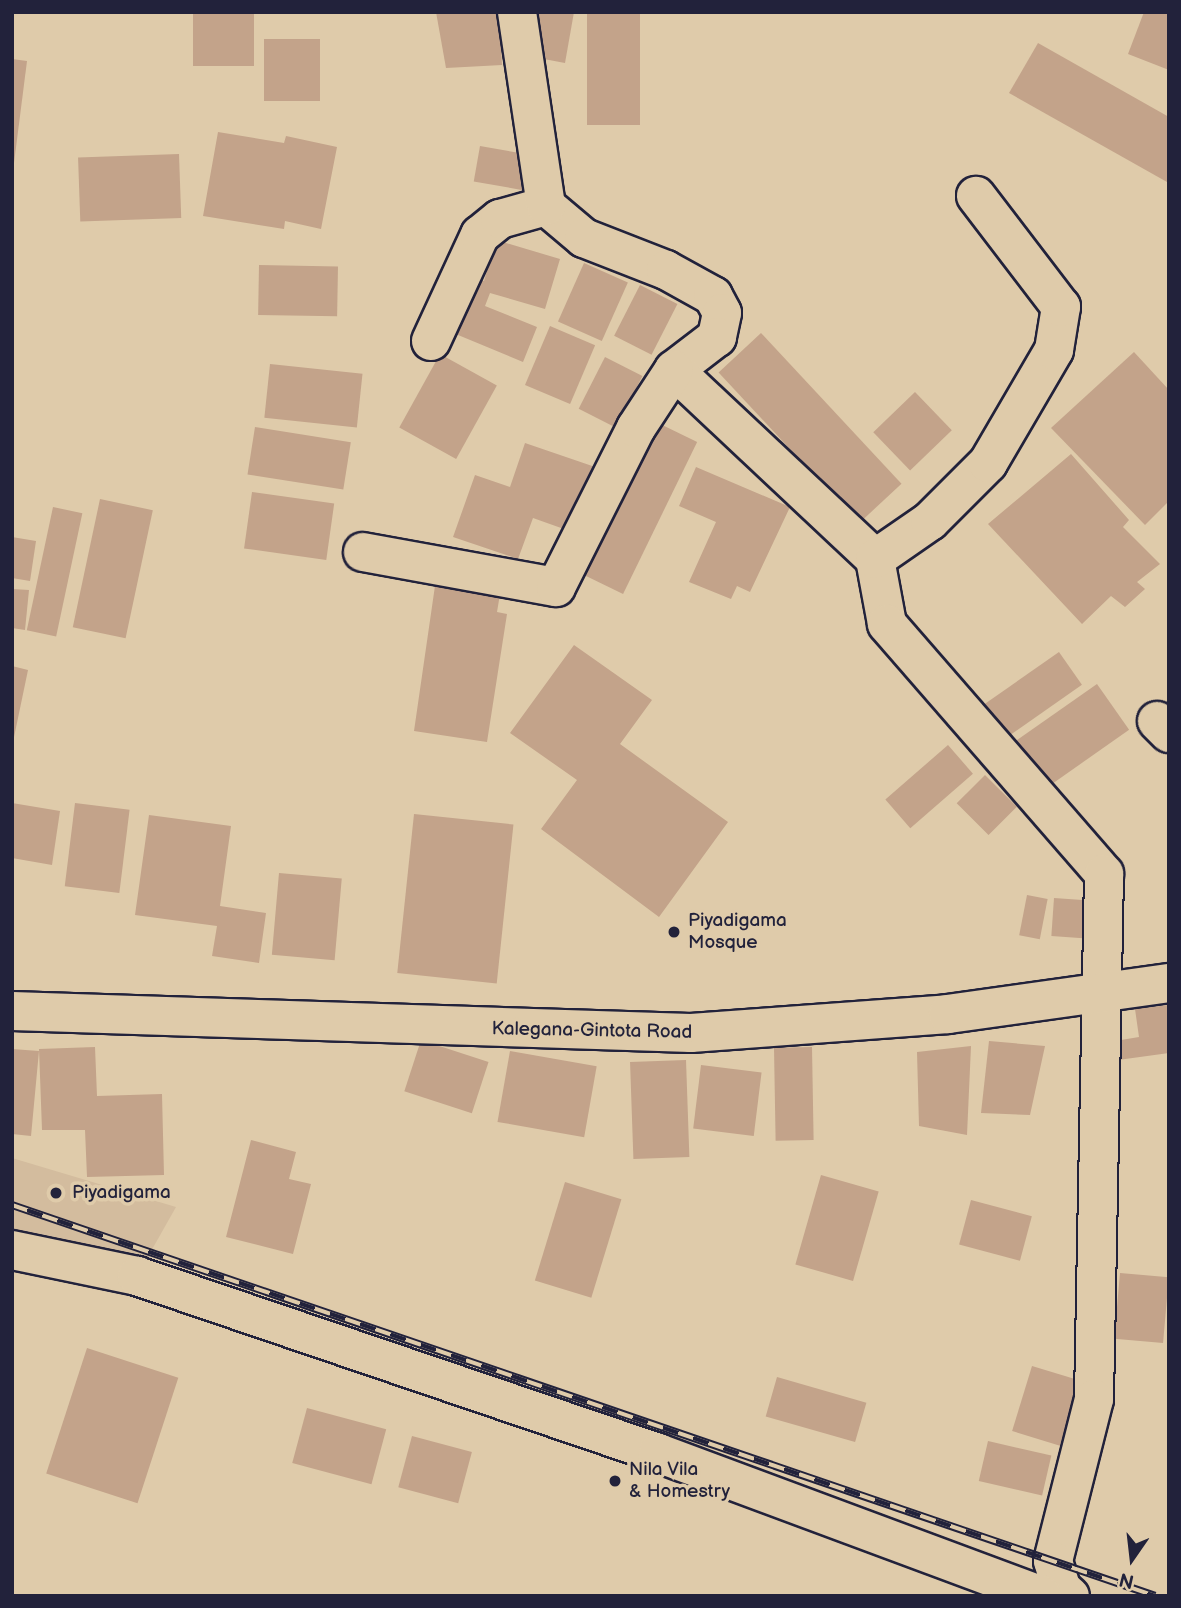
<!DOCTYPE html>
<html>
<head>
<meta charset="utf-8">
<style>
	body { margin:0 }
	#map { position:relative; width:1181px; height:1608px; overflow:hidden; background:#dfcbaa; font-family:"Balsamiq Sans",sans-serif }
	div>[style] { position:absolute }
	.built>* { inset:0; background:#d3bc9e }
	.building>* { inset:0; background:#c3a38a; transform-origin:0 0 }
	.roads { filter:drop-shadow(2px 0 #22223b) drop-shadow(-2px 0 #22223b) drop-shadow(0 2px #22223b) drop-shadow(0 -2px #22223b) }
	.minor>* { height:38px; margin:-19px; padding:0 19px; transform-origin:19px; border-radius:19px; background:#dfcbaa }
	.secondary>* { height:38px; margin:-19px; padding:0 19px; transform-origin:19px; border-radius:19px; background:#dfcbaa }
	.rail>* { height:8px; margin-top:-4px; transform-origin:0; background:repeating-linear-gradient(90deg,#dfcbaa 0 16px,#22223b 0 32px); box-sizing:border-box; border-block:2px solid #22223b }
	.dots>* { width:19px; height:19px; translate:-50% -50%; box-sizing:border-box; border:4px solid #dfcbaa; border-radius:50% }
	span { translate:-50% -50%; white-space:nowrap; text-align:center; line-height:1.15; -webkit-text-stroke:7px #dfcbaa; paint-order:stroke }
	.poi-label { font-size:19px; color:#22223b }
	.left { translate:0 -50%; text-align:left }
	.street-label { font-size:19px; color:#22223b }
	.frame { position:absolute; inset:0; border:14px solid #22223b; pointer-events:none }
	.north { position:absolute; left:1097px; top:1524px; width:70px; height:70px; -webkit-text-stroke:5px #dfcbaa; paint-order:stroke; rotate:194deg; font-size:19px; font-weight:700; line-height:28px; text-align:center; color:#22223b }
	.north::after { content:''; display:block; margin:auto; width:24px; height:32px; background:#22223b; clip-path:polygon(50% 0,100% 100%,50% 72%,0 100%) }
</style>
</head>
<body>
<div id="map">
	<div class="built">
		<div style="clip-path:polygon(12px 1158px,176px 1207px,137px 1276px,12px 1250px)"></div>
	</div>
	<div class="building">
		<div style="left:193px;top:12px;width:61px;height:54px"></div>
		<div style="clip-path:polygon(436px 12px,499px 12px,502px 65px,446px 68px)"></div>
		<div style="clip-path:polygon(537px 12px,574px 12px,565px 63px,528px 56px)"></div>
		<div style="left:587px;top:12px;width:53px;height:113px"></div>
		<div style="clip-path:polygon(1144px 12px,1169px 14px,1169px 70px,1128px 54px)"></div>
		<div style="left:264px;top:39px;width:56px;height:62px"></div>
		<div style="clip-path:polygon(1038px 43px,1169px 117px,1167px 182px,1009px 93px)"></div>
		<div style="clip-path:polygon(12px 59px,27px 61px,14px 163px,12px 163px)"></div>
		<div style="clip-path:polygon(218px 132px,284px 143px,286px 136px,337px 147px,321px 229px,285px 221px,284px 229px,203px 216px)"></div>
		<div style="left:480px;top:146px;width:50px;height:36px;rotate:10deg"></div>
		<div style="left:179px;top:154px;width:64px;height:101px;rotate:88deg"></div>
		<div style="clip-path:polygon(496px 240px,560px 259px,545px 309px,490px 293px,485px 306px,537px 327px,523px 362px,446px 330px,476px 278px,484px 281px)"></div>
		<div style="left:584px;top:263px;width:48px;height:64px;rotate:24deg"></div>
		<div style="left:259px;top:265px;width:79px;height:50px;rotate:1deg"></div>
		<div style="left:640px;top:285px;width:42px;height:57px;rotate:27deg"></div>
		<div style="left:550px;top:326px;width:49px;height:64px;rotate:23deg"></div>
		<div style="left:761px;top:333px;width:206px;height:58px;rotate:47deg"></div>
		<div style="clip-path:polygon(1134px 352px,1169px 390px,1169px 501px,1145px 525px,1051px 428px)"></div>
		<div style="left:440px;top:354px;width:65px;height:84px;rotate:29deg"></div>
		<div style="left:605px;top:357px;width:42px;height:58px;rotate:27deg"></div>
		<div style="left:270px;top:364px;width:93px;height:54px;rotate:6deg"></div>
		<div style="left:915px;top:392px;width:53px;height:58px;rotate:46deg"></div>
		<div style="left:654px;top:421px;width:48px;height:169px;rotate:26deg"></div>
		<div style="left:255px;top:427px;width:97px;height:48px;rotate:9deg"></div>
		<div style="clip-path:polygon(525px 443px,601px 469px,578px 534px,533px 518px,518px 559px,453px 537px,475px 475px,510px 487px)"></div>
		<div style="clip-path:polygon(1071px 454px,1129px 520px,1123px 527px,1160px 564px,1137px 582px,1145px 589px,1125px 607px,1111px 596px,1082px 624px,988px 524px)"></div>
		<div style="clip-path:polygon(696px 467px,790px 507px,750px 592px,737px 586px,731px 599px,689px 582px,716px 522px,679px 506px)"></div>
		<div style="left:252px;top:492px;width:83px;height:57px;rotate:8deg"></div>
		<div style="left:100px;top:499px;width:54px;height:131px;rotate:12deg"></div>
		<div style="left:53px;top:507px;width:30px;height:126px;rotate:12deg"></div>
		<div style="clip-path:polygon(12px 537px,36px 541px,30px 581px,12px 578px)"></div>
		<div style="clip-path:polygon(437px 572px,502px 582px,497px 612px,507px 614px,487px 742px,414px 731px)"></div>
		<div style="clip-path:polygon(12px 589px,29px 590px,25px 630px,12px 628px)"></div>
		<div style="clip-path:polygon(574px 645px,652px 700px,620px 744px,728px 822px,659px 917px,541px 829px,577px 780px,510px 733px)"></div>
		<div style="left:1059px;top:652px;width:40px;height:96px;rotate:55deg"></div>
		<div style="clip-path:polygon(12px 666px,28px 670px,13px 742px,12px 742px)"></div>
		<div style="left:1097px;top:684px;width:56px;height:102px;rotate:55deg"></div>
		<div style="left:948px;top:745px;width:38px;height:83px;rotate:49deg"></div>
		<div style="left:985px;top:775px;width:45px;height:40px;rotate:45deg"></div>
		<div style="clip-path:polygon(12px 803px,60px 811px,52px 865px,12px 858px)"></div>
		<div style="left:75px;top:803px;width:55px;height:84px;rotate:7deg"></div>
		<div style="left:414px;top:814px;width:100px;height:160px;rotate:6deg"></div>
		<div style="clip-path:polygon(149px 815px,231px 826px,220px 906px,266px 913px,259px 963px,212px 956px,217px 926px,135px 915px)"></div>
		<div style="left:279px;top:873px;width:63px;height:82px;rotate:5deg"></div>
		<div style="left:1027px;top:895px;width:21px;height:41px;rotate:11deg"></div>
		<div style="left:1054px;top:898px;width:39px;height:38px;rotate:4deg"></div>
		<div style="clip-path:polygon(1169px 1005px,1169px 1053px,1118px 1060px,1115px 1041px,1139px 1037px,1135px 1009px)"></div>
		<div style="left:421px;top:1040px;width:71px;height:54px;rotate:18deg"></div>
		<div style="clip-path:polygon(989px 1041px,1045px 1046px,1030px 1115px,981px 1113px)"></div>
		<div style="clip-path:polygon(971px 1046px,967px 1135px,919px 1126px,917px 1052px)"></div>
		<div style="clip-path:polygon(95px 1047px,97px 1096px,162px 1094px,164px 1175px,87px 1177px,85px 1130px,42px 1130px,39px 1049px)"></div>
		<div style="left:812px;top:1047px;width:93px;height:38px;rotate:89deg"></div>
		<div style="clip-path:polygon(12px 1049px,39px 1051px,31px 1136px,12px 1134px)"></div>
		<div style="left:510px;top:1051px;width:88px;height:72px;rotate:10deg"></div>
		<div style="left:686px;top:1060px;width:97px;height:56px;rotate:88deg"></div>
		<div style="left:701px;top:1065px;width:61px;height:64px;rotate:7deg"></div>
		<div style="clip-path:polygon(251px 1140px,296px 1152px,289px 1179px,311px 1184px,293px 1254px,226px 1237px)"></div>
		<div style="left:821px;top:1175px;width:60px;height:93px;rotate:16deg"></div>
		<div style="left:565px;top:1182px;width:59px;height:103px;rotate:17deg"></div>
		<div style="left:971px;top:1200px;width:63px;height:46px;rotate:15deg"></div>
		<div style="left:1120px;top:1273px;width:49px;height:66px;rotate:5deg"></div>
		<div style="left:87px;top:1348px;width:96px;height:132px;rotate:18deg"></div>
		<div style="left:1032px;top:1366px;width:50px;height:68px;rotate:17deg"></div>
		<div style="left:777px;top:1377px;width:93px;height:41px;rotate:16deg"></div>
		<div style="left:307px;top:1408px;width:82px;height:57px;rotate:15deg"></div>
		<div style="left:412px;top:1436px;width:62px;height:53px;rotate:15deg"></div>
		<div style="left:988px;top:1441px;width:65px;height:41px;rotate:13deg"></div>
	</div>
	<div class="roads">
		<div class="minor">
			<div style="left:546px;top:206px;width:50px;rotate:40.1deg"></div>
			<div style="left:584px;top:238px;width:88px;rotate:21.3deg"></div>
			<div style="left:666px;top:270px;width:54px;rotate:29deg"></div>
			<div style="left:713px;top:296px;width:19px;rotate:62deg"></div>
			<div style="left:722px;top:313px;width:25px;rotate:102deg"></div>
			<div style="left:717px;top:337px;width:54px;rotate:142.5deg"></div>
			<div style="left:674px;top:370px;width:276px;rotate:43.2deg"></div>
			<div style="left:875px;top:559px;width:66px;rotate:79.5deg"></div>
			<div style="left:887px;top:624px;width:331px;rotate:49deg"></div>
			<div style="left:1104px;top:874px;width:525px;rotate:91.09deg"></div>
			<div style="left:1094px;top:1399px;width:167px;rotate:104.2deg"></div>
			<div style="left:1053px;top:1561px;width:28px;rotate:73deg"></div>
			<div style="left:1061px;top:1588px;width:12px;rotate:42deg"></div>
			<div style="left:431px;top:341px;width:117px;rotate:-65.2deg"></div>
			<div style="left:480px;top:235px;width:26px;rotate:-39deg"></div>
			<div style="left:500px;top:219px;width:48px;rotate:-15.8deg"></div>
			<div style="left:546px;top:206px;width:196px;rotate:-98.5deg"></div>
			<div style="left:363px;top:552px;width:196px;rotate:10.3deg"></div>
			<div style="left:556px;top:587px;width:178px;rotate:-63.3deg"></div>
			<div style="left:636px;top:428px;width:69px;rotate:-56.8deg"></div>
			<div style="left:875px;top:559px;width:67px;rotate:-34.6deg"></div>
			<div style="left:930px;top:521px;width:82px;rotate:-45deg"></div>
			<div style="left:988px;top:463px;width:131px;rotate:-59.7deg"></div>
			<div style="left:1054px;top:350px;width:44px;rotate:-80.8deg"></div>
			<div style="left:1061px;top:307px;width:140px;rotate:-127.4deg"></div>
			<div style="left:1157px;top:721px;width:17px;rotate:45deg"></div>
			<div style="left:12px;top:1250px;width:128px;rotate:11.7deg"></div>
			<div style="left:137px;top:1276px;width:550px;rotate:18.76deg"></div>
			<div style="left:658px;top:1453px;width:410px;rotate:20.4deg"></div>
		</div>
		<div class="secondary">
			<div style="left:12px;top:1011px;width:679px;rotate:1.86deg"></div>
			<div style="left:691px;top:1033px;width:258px;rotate:-4.2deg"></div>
			<div style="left:948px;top:1014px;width:223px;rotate:-8deg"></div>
		</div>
	</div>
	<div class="rail">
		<div style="left:12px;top:1205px;width:1208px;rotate:18.88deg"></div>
	</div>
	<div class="dots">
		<div style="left:674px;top:932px;background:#22223b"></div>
		<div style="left:56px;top:1193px;background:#22223b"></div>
		<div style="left:615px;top:1481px;background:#22223b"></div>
	</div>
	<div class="poi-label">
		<span class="left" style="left:688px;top:932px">Piyadigama<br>Mosque</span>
		<span class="left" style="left:72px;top:1193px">Piyadigama</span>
		<span class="left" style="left:629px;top:1481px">Nila Vila<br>&amp; Homestry</span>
	</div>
	<div class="street-label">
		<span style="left:592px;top:1031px;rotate:1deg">Kalegana-Gintota Road</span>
	</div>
	<div class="frame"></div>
	<div class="north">N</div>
</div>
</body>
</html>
